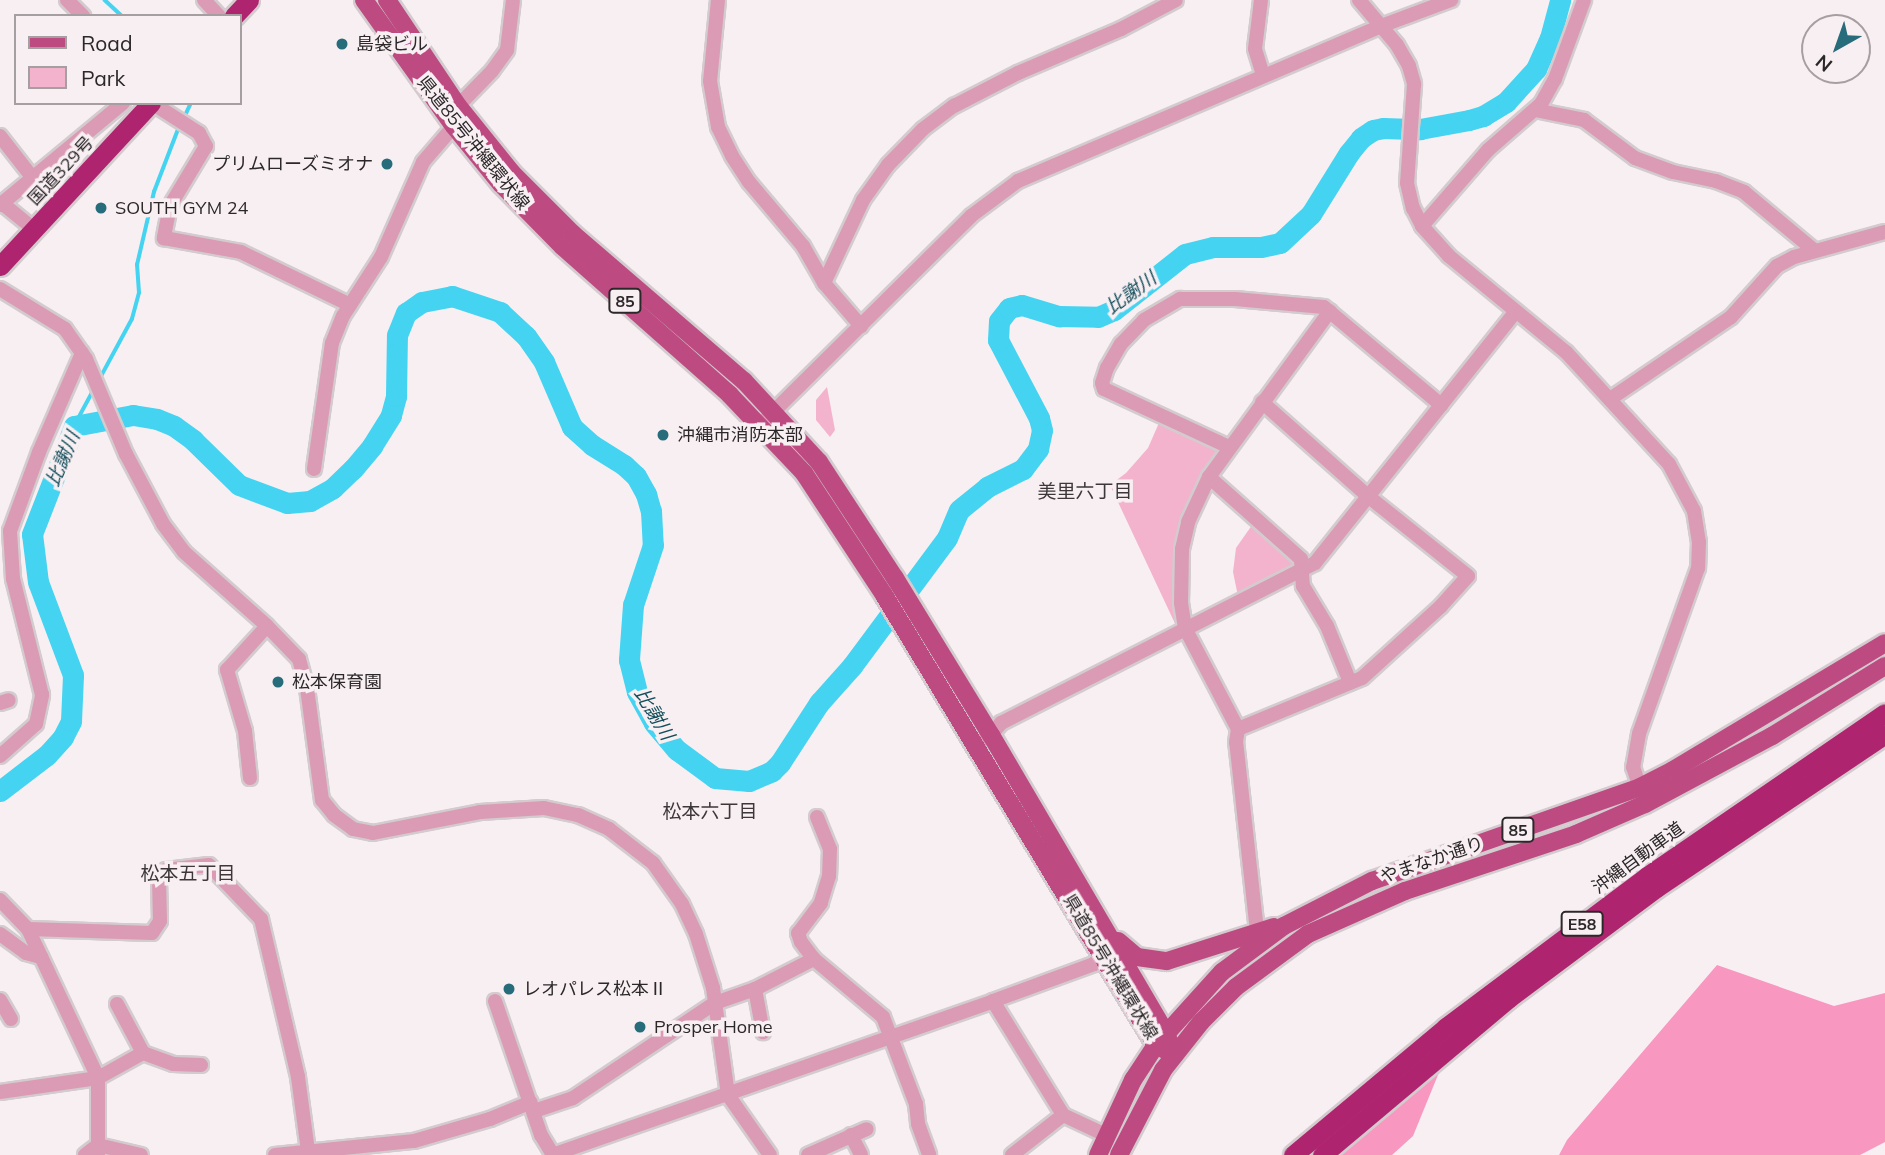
<!DOCTYPE html>
<html>
<head>
<meta charset="utf-8">
<style>
	body { margin:0 }
	#map { position:relative; width:1885px; height:1155px; overflow:hidden; background:#f8eff2; font-family:Mulish,"Noto Sans JP",sans-serif }
	div>[style] { position:absolute }
	.green>* { inset:0; background:#f3b3cc }
	.forest>* { inset:0; background:#f897bf }
	.stream>* { height:3.5px; margin:-1.75px; padding:0 1.75px; transform-origin:1.75px; border-radius:1.75px; background:#44d3f1 }
	.river>* { height:21px; margin:-10.5px; padding:0 10.5px; transform-origin:10.5px; border-radius:10.5px; background:#44d3f1 }
	.roads { filter:drop-shadow(2px 0 #d3cbce) drop-shadow(-2px 0 #d3cbce) drop-shadow(0 2px #d3cbce) drop-shadow(0 -2px #d3cbce) }
	.minor>* { height:14px; margin:-7px; padding:0 7px; transform-origin:7px; border-radius:7px; background:#db9bb5 }
	.major>* { height:18px; margin:-9px; padding:0 9px; transform-origin:9px; border-radius:9px; background:#bd4b81 }
	.highway>* { height:19px; margin:-9.5px; padding:0 9.5px; transform-origin:9.5px; border-radius:9.5px; background:#af246e }
	.dots>* { width:19px; height:19px; translate:-50% -50%; box-sizing:border-box; border:4px solid #f8eff2; border-radius:50% }
	span { translate:-50% -50%; white-space:nowrap; text-align:center; line-height:1.15; -webkit-text-stroke:7px #f8eff2; paint-order:stroke }
	.shield-label span { padding:2px 5px; background:#f8eff2; border:2px solid; border-radius:5px; -webkit-text-stroke-width:0 }
	.shield-label { font-size:16px; color:#2c282a; font-weight:700 }
	.poi-label { font-size:18px; color:#2c282a }
	.left { translate:0 -50%; text-align:left }
	.right { translate:-100% -50%; text-align:right }
	.street-label { font-size:18px; color:#2c282a }
	.water-label { font-size:19px; color:#134e5b; font-style:italic }
	.neighbourhood-label { font-size:19px; color:#3d3739 }
	.legend { position:absolute; left:14px; top:14px; width:228px; height:91px; box-sizing:border-box; background:#f8eff2; border:2px solid #a69fa2; margin:0; padding:9px 12px; list-style:none; font-size:21px; color:#2c282a }
	.legend li { display:flex; align-items:center; gap:14px; height:35px }
	.legend b { width:35px; border:2px solid #a69fa2 }
	.north { position:absolute; left:1801px; top:14px; width:70px; height:70px; box-sizing:border-box; background:#f8eff2; border:2px solid #a69fa2; border-radius:50%; rotate:220deg; font-size:19px; font-weight:700; line-height:28px; text-align:center; color:#2c282a }
	.north::after { content:''; display:block; margin:auto; width:24px; height:32px; background:#266c7b; clip-path:polygon(50% 0,100% 100%,50% 72%,0 100%) }
</style>
</head>
<body>
<div id="map">
	<div class="green">
		<div style="clip-path:polygon(827px 387px,835px 430px,830px 437px,816px 420px,816px 400px)"></div>
		<div style="clip-path:polygon(1162px 416px,1229px 447px,1188px 522px,1179px 632px,1110px 485px,1126px 473px,1148px 448px)"></div>
		<div style="clip-path:polygon(1257px 518px,1303px 567px,1239px 601px,1233px 572px,1236px 548px)"></div>
	</div>
	<div class="forest">
		<div style="clip-path:polygon(1717px 965px,1834px 1006px,1885px 993px,1885px 1142px,1860px 1155px,1559px 1155px,1567px 1140px)"></div>
		<div style="clip-path:polygon(1440px 1070px,1413px 1136px,1392px 1155px,1336px 1155px)"></div>
	</div>
	<div class="stream">
		<div style="left:105px;top:0;width:23px;rotate:43deg"></div>
		<div style="left:183px;top:120px;width:19px;rotate:-65deg"></div>
		<div style="left:99px;top:380px;width:69px;rotate:-61.6deg"></div>
		<div style="left:132px;top:319px;width:27px;rotate:-75deg"></div>
		<div style="left:139px;top:293px;width:28px;rotate:-94deg"></div>
		<div style="left:137px;top:265px;width:75px;rotate:-76.9deg"></div>
		<div style="left:154px;top:192px;width:70px;rotate:-69deg"></div>
		<div style="left:74px;top:426px;width:42px;rotate:-61.6deg"></div>
	</div>
	<div class="river">
		<div style="left:0;top:791px;width:59px;rotate:-37.5deg"></div>
		<div style="left:47px;top:755px;width:24px;rotate:-48deg"></div>
		<div style="left:63px;top:737px;width:18px;rotate:-63deg"></div>
		<div style="left:71px;top:721px;width:46px;rotate:-87.5deg"></div>
		<div style="left:73px;top:675px;width:99px;rotate:-110.6deg"></div>
		<div style="left:38px;top:582px;width:48px;rotate:-97.1deg"></div>
		<div style="left:32px;top:534px;width:116px;rotate:-68.7deg"></div>
		<div style="left:74px;top:426px;width:60px;rotate:-10.6deg"></div>
		<div style="left:133px;top:415px;width:24px;rotate:9deg"></div>
		<div style="left:157px;top:419px;width:18px;rotate:22deg"></div>
		<div style="left:174px;top:426px;width:24px;rotate:36deg"></div>
		<div style="left:193px;top:440px;width:64px;rotate:44.4deg"></div>
		<div style="left:239px;top:485px;width:51px;rotate:20.6deg"></div>
		<div style="left:287px;top:503px;width:23px;rotate:-5deg"></div>
		<div style="left:310px;top:501px;width:26px;rotate:-29deg"></div>
		<div style="left:333px;top:488px;width:28px;rotate:-44deg"></div>
		<div style="left:353px;top:469px;width:30px;rotate:-50deg"></div>
		<div style="left:372px;top:446px;width:36px;rotate:-58deg"></div>
		<div style="left:391px;top:415px;width:20px;rotate:-75deg"></div>
		<div style="left:396px;top:396px;width:61px;rotate:-89.1deg"></div>
		<div style="left:397px;top:335px;width:24px;rotate:-68deg"></div>
		<div style="left:406px;top:313px;width:19px;rotate:-35deg"></div>
		<div style="left:422px;top:302px;width:31px;rotate:-11deg"></div>
		<div style="left:452px;top:296px;width:51px;rotate:18.4deg"></div>
		<div style="left:500px;top:312px;width:35px;rotate:43deg"></div>
		<div style="left:526px;top:336px;width:32px;rotate:55deg"></div>
		<div style="left:544px;top:362px;width:71px;rotate:66.7deg"></div>
		<div style="left:572px;top:427px;width:27px;rotate:42deg"></div>
		<div style="left:592px;top:445px;width:38px;rotate:32deg"></div>
		<div style="left:624px;top:465px;width:16px;rotate:43deg"></div>
		<div style="left:636px;top:476px;width:21px;rotate:61deg"></div>
		<div style="left:646px;top:494px;width:18px;rotate:74deg"></div>
		<div style="left:651px;top:511px;width:34px;rotate:87deg"></div>
		<div style="left:653px;top:545px;width:63px;rotate:108.4deg"></div>
		<div style="left:633px;top:605px;width:55px;rotate:94.2deg"></div>
		<div style="left:629px;top:660px;width:33px;rotate:76deg"></div>
		<div style="left:637px;top:692px;width:35px;rotate:61deg"></div>
		<div style="left:654px;top:723px;width:35px;rotate:50deg"></div>
		<div style="left:677px;top:750px;width:47px;rotate:36.4deg"></div>
		<div style="left:715px;top:778px;width:34px;rotate:5deg"></div>
		<div style="left:749px;top:781px;width:25px;rotate:-23deg"></div>
		<div style="left:772px;top:771px;width:11px;rotate:-45deg"></div>
		<div style="left:780px;top:763px;width:72px;rotate:-57deg"></div>
		<div style="left:819px;top:703px;width:50px;rotate:-48.3deg"></div>
		<div style="left:852px;top:666px;width:159px;rotate:-53.4deg"></div>
		<div style="left:947px;top:538px;width:30px;rotate:-67deg"></div>
		<div style="left:959px;top:510px;width:36px;rotate:-39deg"></div>
		<div style="left:987px;top:487px;width:40px;rotate:-26.6deg"></div>
		<div style="left:1023px;top:469px;width:25px;rotate:-53deg"></div>
		<div style="left:1038px;top:449px;width:19px;rotate:-78deg"></div>
		<div style="left:1042px;top:430px;width:12px;rotate:-104deg"></div>
		<div style="left:1039px;top:418px;width:88px;rotate:-117.7deg"></div>
		<div style="left:998px;top:340px;width:19px;rotate:-87deg"></div>
		<div style="left:999px;top:321px;width:16px;rotate:-52deg"></div>
		<div style="left:1009px;top:308px;width:13px;rotate:-13deg"></div>
		<div style="left:1022px;top:305px;width:39px;rotate:17deg"></div>
		<div style="left:1059px;top:316px;width:39px;rotate:1deg"></div>
		<div style="left:1098px;top:317px;width:17px;rotate:-24deg"></div>
		<div style="left:1114px;top:310px;width:90px;rotate:-38.3deg"></div>
		<div style="left:1185px;top:254px;width:29px;rotate:-14deg"></div>
		<div style="left:1213px;top:247px;width:48px"></div>
		<div style="left:1261px;top:247px;width:19px;rotate:-12deg"></div>
		<div style="left:1280px;top:243px;width:42px;rotate:-43.1deg"></div>
		<div style="left:1311px;top:214px;width:72px;rotate:-58.1deg"></div>
		<div style="left:1349px;top:153px;width:19px;rotate:-51deg"></div>
		<div style="left:1361px;top:138px;width:14px;rotate:-34deg"></div>
		<div style="left:1373px;top:130px;width:10px;rotate:-11deg"></div>
		<div style="left:1383px;top:128px;width:37px;rotate:2deg"></div>
		<div style="left:1420px;top:129px;width:50px;rotate:-10.4deg"></div>
		<div style="left:1469px;top:120px;width:15px;rotate:-16deg"></div>
		<div style="left:1483px;top:116px;width:27px;rotate:-31deg"></div>
		<div style="left:1506px;top:102px;width:45px;rotate:-47.7deg"></div>
		<div style="left:1536px;top:69px;width:34px;rotate:-66deg"></div>
		<div style="left:1550px;top:38px;width:39px;rotate:-75deg"></div>
	</div>
	<div class="roads">
		<div class="minor">
			<div style="left:67px;top:0;width:23px;rotate:45deg"></div>
			<div style="left:204px;top:0;width:22px;rotate:47deg"></div>
			<div style="left:718px;top:0;width:81px;rotate:95.6deg"></div>
			<div style="left:710px;top:81px;width:47px;rotate:80.1deg"></div>
			<div style="left:718px;top:127px;width:32px;rotate:64deg"></div>
			<div style="left:732px;top:156px;width:31px;rotate:57deg"></div>
			<div style="left:749px;top:182px;width:84px;rotate:49.8deg"></div>
			<div style="left:803px;top:246px;width:43px;rotate:60.4deg"></div>
			<div style="left:824px;top:283px;width:57px;rotate:49.3deg"></div>
			<div style="left:1261px;top:0;width:49px;rotate:97deg"></div>
			<div style="left:1255px;top:49px;width:28px;rotate:73deg"></div>
			<div style="left:1359px;top:0;width:59px;rotate:49.8deg"></div>
			<div style="left:1397px;top:45px;width:24px;rotate:60deg"></div>
			<div style="left:1409px;top:66px;width:19px;rotate:74deg"></div>
			<div style="left:1414px;top:84px;width:99px;rotate:94deg"></div>
			<div style="left:1407px;top:183px;width:26px;rotate:77deg"></div>
			<div style="left:1413px;top:208px;width:20px;rotate:63deg"></div>
			<div style="left:1422px;top:226px;width:40px;rotate:48deg"></div>
			<div style="left:1449px;top:256px;width:151px;rotate:39.4deg"></div>
			<div style="left:1566px;top:352px;width:152px;rotate:47.4deg"></div>
			<div style="left:1669px;top:464px;width:53px;rotate:62deg"></div>
			<div style="left:1694px;top:511px;width:31px;rotate:81deg"></div>
			<div style="left:1699px;top:542px;width:26px;rotate:92deg"></div>
			<div style="left:1698px;top:568px;width:176px;rotate:109.6deg"></div>
			<div style="left:1639px;top:734px;width:34px;rotate:100deg"></div>
			<div style="left:1633px;top:767px;width:31px;rotate:71deg"></div>
			<div style="left:152px;top:103px;width:56px;rotate:32.6deg"></div>
			<div style="left:199px;top:133px;width:15px;rotate:62deg"></div>
			<div style="left:206px;top:146px;width:70px;rotate:121deg"></div>
			<div style="left:170px;top:206px;width:33px;rotate:101deg"></div>
			<div style="left:164px;top:238px;width:78px;rotate:10.3deg"></div>
			<div style="left:241px;top:252px;width:121px;rotate:25.9deg"></div>
			<div style="left:458px;top:106px;width:49px;rotate:-45.8deg"></div>
			<div style="left:492px;top:71px;width:26px;rotate:-54deg"></div>
			<div style="left:507px;top:50px;width:50px;rotate:-83.2deg"></div>
			<div style="left:1535px;top:110px;width:50px;rotate:11.5deg"></div>
			<div style="left:1584px;top:120px;width:64px;rotate:36.7deg"></div>
			<div style="left:1635px;top:158px;width:40px;rotate:20.2deg"></div>
			<div style="left:1673px;top:172px;width:44px;rotate:11.8deg"></div>
			<div style="left:1716px;top:181px;width:30px;rotate:21deg"></div>
			<div style="left:1744px;top:192px;width:92px;rotate:39.7deg"></div>
			<div style="left:0;top:136px;width:52px;rotate:52deg"></div>
			<div style="left:3px;top:204px;width:41px;rotate:39.1deg"></div>
			<div style="left:0;top:205px;width:160px;rotate:-39.7deg"></div>
			<div style="left:1422px;top:226px;width:101px;rotate:-49deg"></div>
			<div style="left:1488px;top:150px;width:70px;rotate:-41deg"></div>
			<div style="left:1541px;top:104px;width:29px;rotate:-61deg"></div>
			<div style="left:1555px;top:79px;width:84px;rotate:-69.8deg"></div>
			<div style="left:824px;top:283px;width:92px;rotate:-64.8deg"></div>
			<div style="left:863px;top:200px;width:43px;rotate:-54.5deg"></div>
			<div style="left:888px;top:165px;width:50px;rotate:-45.8deg"></div>
			<div style="left:923px;top:129px;width:39px;rotate:-37deg"></div>
			<div style="left:954px;top:106px;width:72px;rotate:-27.3deg"></div>
			<div style="left:1018px;top:73px;width:112px;rotate:-23.1deg"></div>
			<div style="left:1121px;top:29px;width:62px;rotate:-27.8deg"></div>
			<div style="left:0;top:289px;width:76px;rotate:31.6deg"></div>
			<div style="left:65px;top:329px;width:37px;rotate:55deg"></div>
			<div style="left:86px;top:359px;width:103px;rotate:67.2deg"></div>
			<div style="left:126px;top:454px;width:79px;rotate:62.1deg"></div>
			<div style="left:163px;top:524px;width:35px;rotate:53deg"></div>
			<div style="left:184px;top:552px;width:111px;rotate:41.7deg"></div>
			<div style="left:267px;top:626px;width:46px;rotate:45.9deg"></div>
			<div style="left:299px;top:659px;width:30px;rotate:75deg"></div>
			<div style="left:307px;top:688px;width:113px;rotate:82.4deg"></div>
			<div style="left:322px;top:800px;width:19px;rotate:51deg"></div>
			<div style="left:334px;top:815px;width:24px;rotate:36deg"></div>
			<div style="left:353px;top:829px;width:20px;rotate:11deg"></div>
			<div style="left:373px;top:833px;width:109px;rotate:-11.1deg"></div>
			<div style="left:480px;top:812px;width:64px;rotate:-3.6deg"></div>
			<div style="left:544px;top:808px;width:35px;rotate:12deg"></div>
			<div style="left:578px;top:815px;width:34px;rotate:24deg"></div>
			<div style="left:609px;top:829px;width:56px;rotate:37.7deg"></div>
			<div style="left:653px;top:863px;width:50px;rotate:54.7deg"></div>
			<div style="left:682px;top:904px;width:33px;rotate:65deg"></div>
			<div style="left:696px;top:934px;width:57px;rotate:72.5deg"></div>
			<div style="left:713px;top:988px;width:108px;rotate:82deg"></div>
			<div style="left:728px;top:1095px;width:73px;rotate:55deg"></div>
			<div style="left:1610px;top:399px;width:146px;rotate:-34.1deg"></div>
			<div style="left:1731px;top:317px;width:69px;rotate:-48deg"></div>
			<div style="left:1777px;top:266px;width:19px;rotate:-28deg"></div>
			<div style="left:1794px;top:257px;width:94px;rotate:-15.4deg"></div>
			<div style="left:766px;top:419px;width:289px;rotate:-44.7deg"></div>
			<div style="left:971px;top:216px;width:59px;rotate:-36.7deg"></div>
			<div style="left:1018px;top:181px;width:395px;rotate:-23.1deg"></div>
			<div style="left:1381px;top:26px;width:75px;rotate:-20.4deg"></div>
			<div style="left:1229px;top:447px;width:138px;rotate:-155.1deg"></div>
			<div style="left:1104px;top:389px;width:6px;rotate:-108deg"></div>
			<div style="left:1102px;top:383px;width:16px;rotate:-72deg"></div>
			<div style="left:1107px;top:368px;width:28px;rotate:-60deg"></div>
			<div style="left:1121px;top:344px;width:33px;rotate:-46deg"></div>
			<div style="left:1144px;top:320px;width:42px;rotate:-30.3deg"></div>
			<div style="left:1180px;top:299px;width:55px"></div>
			<div style="left:1235px;top:299px;width:89px;rotate:5.1deg"></div>
			<div style="left:1324px;top:307px;width:153px;rotate:39.9deg"></div>
			<div style="left:314px;top:469px;width:127px;rotate:-81.9deg"></div>
			<div style="left:332px;top:343px;width:29px;rotate:-68deg"></div>
			<div style="left:343px;top:316px;width:70px;rotate:-57.2deg"></div>
			<div style="left:381px;top:257px;width:104px;rotate:-66.1deg"></div>
			<div style="left:423px;top:162px;width:48px;rotate:-49.3deg"></div>
			<div style="left:1209px;top:477px;width:123px;rotate:41.7deg"></div>
			<div style="left:1301px;top:559px;width:27px;rotate:86deg"></div>
			<div style="left:1303px;top:586px;width:47px;rotate:59deg"></div>
			<div style="left:1327px;top:626px;width:61px;rotate:67.7deg"></div>
			<div style="left:0;top:703px;width:9px;rotate:-18deg"></div>
			<div style="left:1238px;top:729px;width:134px;rotate:-22.4deg"></div>
			<div style="left:1362px;top:678px;width:107px;rotate:-42.3deg"></div>
			<div style="left:1441px;top:606px;width:40px;rotate:-48deg"></div>
			<div style="left:1468px;top:576px;width:127px;rotate:-141.4deg"></div>
			<div style="left:1369px;top:497px;width:143px;rotate:-138.4deg"></div>
			<div style="left:975px;top:744px;width:18px;rotate:-29deg"></div>
			<div style="left:991px;top:735px;width:16px;rotate:-50deg"></div>
			<div style="left:1001px;top:723px;width:352px;rotate:-27deg"></div>
			<div style="left:1315px;top:563px;width:322px;rotate:-51.4deg"></div>
			<div style="left:0;top:756px;width:48px;rotate:-41.6deg"></div>
			<div style="left:36px;top:724px;width:30px;rotate:-78deg"></div>
			<div style="left:42px;top:695px;width:120px;rotate:-104deg"></div>
			<div style="left:13px;top:579px;width:48px;rotate:-93.6deg"></div>
			<div style="left:10px;top:531px;width:84px;rotate:-69.8deg"></div>
			<div style="left:39px;top:452px;width:108px;rotate:-66.5deg"></div>
			<div style="left:250px;top:778px;width:47px;rotate:-96.1deg"></div>
			<div style="left:245px;top:731px;width:64px;rotate:-106.4deg"></div>
			<div style="left:227px;top:670px;width:59px;rotate:-47.7deg"></div>
			<div style="left:817px;top:817px;width:35px;rotate:68deg"></div>
			<div style="left:830px;top:849px;width:27px;rotate:92deg"></div>
			<div style="left:829px;top:876px;width:28px;rotate:107deg"></div>
			<div style="left:821px;top:903px;width:38px;rotate:127deg"></div>
			<div style="left:798px;top:933px;width:9px;rotate:72deg"></div>
			<div style="left:801px;top:942px;width:21px;rotate:53deg"></div>
			<div style="left:814px;top:959px;width:90px;rotate:40deg"></div>
			<div style="left:883px;top:1017px;width:93px;rotate:69.2deg"></div>
			<div style="left:916px;top:1104px;width:20px;rotate:84deg"></div>
			<div style="left:918px;top:1124px;width:33px;rotate:70deg"></div>
			<div style="left:0;top:900px;width:40px;rotate:46deg"></div>
			<div style="left:28px;top:929px;width:165px;rotate:64.8deg"></div>
			<div style="left:98px;top:1078px;width:77px;rotate:90deg"></div>
			<div style="left:28px;top:929px;width:124px;rotate:1.8deg"></div>
			<div style="left:152px;top:933px;width:14px;rotate:-56deg"></div>
			<div style="left:160px;top:921px;width:41px;rotate:-91.4deg"></div>
			<div style="left:159px;top:880px;width:12px;rotate:-55deg"></div>
			<div style="left:166px;top:870px;width:43px;rotate:-6.6deg"></div>
			<div style="left:209px;top:865px;width:75px;rotate:46.1deg"></div>
			<div style="left:261px;top:919px;width:162px;rotate:76.8deg"></div>
			<div style="left:298px;top:1077px;width:75px;rotate:82.3deg"></div>
			<div style="left:1260px;top:930px;width:9px;rotate:-117deg"></div>
			<div style="left:1256px;top:922px;width:181px;rotate:-96.3deg"></div>
			<div style="left:1236px;top:742px;width:13px;rotate:-81deg"></div>
			<div style="left:1238px;top:729px;width:114px;rotate:-117.7deg"></div>
			<div style="left:1185px;top:628px;width:25px;rotate:-99deg"></div>
			<div style="left:1181px;top:603px;width:54px;rotate:-88.9deg"></div>
			<div style="left:1182px;top:549px;width:28px;rotate:-77deg"></div>
			<div style="left:1188px;top:522px;width:50px;rotate:-65deg"></div>
			<div style="left:1209px;top:477px;width:205px;rotate:-53.9deg"></div>
			<div style="left:0;top:934px;width:32px;rotate:36deg"></div>
			<div style="left:26px;top:953px;width:16px;rotate:15deg"></div>
			<div style="left:755px;top:989px;width:44px;rotate:79.5deg"></div>
			<div style="left:0;top:1000px;width:22px;rotate:60deg"></div>
			<div style="left:495px;top:1001px;width:142px;rotate:71.1deg"></div>
			<div style="left:541px;top:1135px;width:23px;rotate:59deg"></div>
			<div style="left:993px;top:1001px;width:134px;rotate:58.4deg"></div>
			<div style="left:1063px;top:1115px;width:47px;rotate:24.9deg"></div>
			<div style="left:117px;top:1004px;width:55px;rotate:62deg"></div>
			<div style="left:143px;top:1053px;width:32px;rotate:20deg"></div>
			<div style="left:173px;top:1064px;width:28px;rotate:2deg"></div>
			<div style="left:0;top:1092px;width:99px;rotate:-8.1deg"></div>
			<div style="left:98px;top:1078px;width:51px;rotate:-29.1deg"></div>
			<div style="left:534px;top:1111px;width:41px;rotate:-18.4deg"></div>
			<div style="left:573px;top:1098px;width:171px;rotate:-33.8deg"></div>
			<div style="left:715px;top:1003px;width:42px;rotate:-19.3deg"></div>
			<div style="left:755px;top:989px;width:66px;rotate:-27deg"></div>
			<div style="left:851px;top:1135px;width:22px;rotate:63deg"></div>
			<div style="left:85px;top:1155px;width:16px;rotate:-38deg"></div>
			<div style="left:98px;top:1145px;width:44px;rotate:13.1deg"></div>
			<div style="left:275px;top:1155px;width:140px;rotate:-5.8deg"></div>
			<div style="left:414px;top:1141px;width:79px;rotate:-16.1deg"></div>
			<div style="left:490px;top:1119px;width:44px;rotate:-22.5deg"></div>
			<div style="left:552px;top:1155px;width:467px;rotate:-19.2deg"></div>
			<div style="left:993px;top:1001px;width:108px;rotate:-20.1deg"></div>
			<div style="left:1094px;top:964px;width:13px;rotate:-48deg"></div>
			<div style="left:808px;top:1155px;width:64px;rotate:-23.8deg"></div>
			<div style="left:1012px;top:1155px;width:65px;rotate:-38.1deg"></div>
		</div>
		<div class="major">
			<div style="left:364px;top:0;width:155px;rotate:54.5deg"></div>
			<div style="left:454px;top:126px;width:75px;rotate:51deg"></div>
			<div style="left:501px;top:184px;width:88px;rotate:45.5deg"></div>
			<div style="left:563px;top:247px;width:223px;rotate:41.5deg"></div>
			<div style="left:730px;top:395px;width:108px;rotate:46.5deg"></div>
			<div style="left:804px;top:473px;width:146px;rotate:56.7deg"></div>
			<div style="left:884px;top:595px;width:526px;rotate:58.85deg"></div>
			<div style="left:1156px;top:1045px;width:21px;rotate:29deg"></div>
			<div style="left:387px;top:0;width:128px;rotate:56.2deg"></div>
			<div style="left:458px;top:106px;width:86px;rotate:51.1deg"></div>
			<div style="left:512px;top:173px;width:86px;rotate:45deg"></div>
			<div style="left:573px;top:234px;width:225px;rotate:40.7deg"></div>
			<div style="left:744px;top:381px;width:110px;rotate:47.2deg"></div>
			<div style="left:819px;top:462px;width:139px;rotate:56.8deg"></div>
			<div style="left:895px;top:578px;width:184px;rotate:58.6deg"></div>
			<div style="left:991px;top:735px;width:346px;rotate:59.6deg"></div>
			<div style="left:1166px;top:1033px;width:23px;rotate:70deg"></div>
			<div style="left:1118px;top:941px;width:25px;rotate:40deg"></div>
			<div style="left:1137px;top:957px;width:30px;rotate:8deg"></div>
			<div style="left:1167px;top:961px;width:112px;rotate:-17.6deg"></div>
			<div style="left:1098px;top:1155px;width:83px;rotate:-65deg"></div>
			<div style="left:1133px;top:1080px;width:42px;rotate:-56.7deg"></div>
			<div style="left:1156px;top:1045px;width:98px;rotate:-47.9deg"></div>
			<div style="left:1222px;top:972px;width:77px;rotate:-36.6deg"></div>
			<div style="left:1284px;top:926px;width:99px;rotate:-27.1deg"></div>
			<div style="left:1372px;top:881px;width:284px;rotate:-19.3deg"></div>
			<div style="left:1640px;top:787px;width:37px;rotate:-27deg"></div>
			<div style="left:1673px;top:770px;width:247px;rotate:-30.9deg"></div>
			<div style="left:1119px;top:1155px;width:96px;rotate:-62.6deg"></div>
			<div style="left:1163px;top:1070px;width:61px;rotate:-51.6deg"></div>
			<div style="left:1201px;top:1022px;width:49px;rotate:-45deg"></div>
			<div style="left:1236px;top:987px;width:89px;rotate:-36.4deg"></div>
			<div style="left:1308px;top:934px;width:106px;rotate:-23.9deg"></div>
			<div style="left:1405px;top:891px;width:180px;rotate:-18.4deg"></div>
			<div style="left:1576px;top:834px;width:75px;rotate:-23.5deg"></div>
			<div style="left:1645px;top:804px;width:144px;rotate:-28.2deg"></div>
			<div style="left:1772px;top:736px;width:133px;rotate:-31.8deg"></div>
		</div>
		<div class="highway">
			<div style="left:234px;top:16px;width:22px;rotate:-47deg"></div>
			<div style="left:0;top:266px;width:222px;rotate:-47.2deg"></div>
			<div style="left:1293px;top:1155px;width:199px;rotate:-39.9deg"></div>
			<div style="left:1446px;top:1027px;width:251px;rotate:-36.9deg"></div>
			<div style="left:1647px;top:876px;width:288px;rotate:-34.4deg"></div>
			<div style="left:1322px;top:1155px;width:244px;rotate:-40deg"></div>
			<div style="left:1509px;top:998px;width:184px;rotate:-36.8deg"></div>
			<div style="left:1656px;top:888px;width:276px;rotate:-33.9deg"></div>
		</div>
	</div>
	<div class="dots">
		<div style="left:342px;top:44px;background:#266c7b"></div>
		<div style="left:387px;top:164px;background:#266c7b"></div>
		<div style="left:101px;top:208px;background:#266c7b"></div>
		<div style="left:663px;top:435px;background:#266c7b"></div>
		<div style="left:278px;top:682px;background:#266c7b"></div>
		<div style="left:509px;top:989px;background:#266c7b"></div>
		<div style="left:640px;top:1027px;background:#266c7b"></div>
	</div>
	<div class="shield-label">
		<span style="left:625px;top:301px">85</span>
		<span style="left:1518px;top:830px">85</span>
		<span style="left:1582px;top:924px">E58</span>
	</div>
	<div class="poi-label">
		<span class="left" style="left:356px;top:44px">島袋ビル</span>
		<span class="right" style="left:373px;top:164px">プリムローズミオナ</span>
		<span class="left" style="left:115px;top:208px">SOUTH GYM 24</span>
		<span class="left" style="left:677px;top:435px">沖縄市消防本部</span>
		<span class="left" style="left:292px;top:682px">松本保育園</span>
		<span class="left" style="left:523px;top:989px">レオパレス松本Ⅱ</span>
		<span class="left" style="left:654px;top:1027px">Prosper Home</span>
	</div>
	<div class="street-label">
		<span style="left:473px;top:143px;rotate:51deg">県道85号沖縄環状線</span>
		<span style="left:61px;top:171px;rotate:-47deg">国道329号</span>
		<span style="left:1638px;top:858px;rotate:-36deg">沖縄自動車道</span>
		<span style="left:1432px;top:860px;rotate:-19deg">やまなか通り</span>
		<span style="left:1110px;top:967px;rotate:59deg">県道85号沖縄環状線</span>
	</div>
	<div class="water-label">
		<span style="left:1131px;top:293px;rotate:-36deg">比謝川</span>
		<span style="left:63px;top:459px;rotate:-67deg">比謝川</span>
		<span style="left:654px;top:714px;rotate:59deg">比謝川</span>
	</div>
	<div class="neighbourhood-label">
		<span style="left:1085px;top:492px">美里六丁目</span>
		<span style="left:710px;top:812px">松本六丁目</span>
		<span style="left:188px;top:874px">松本五丁目</span>
	</div>
	<ul class="legend">
	<li><b style="height:9px;background:#bd4b81"></b>Road</li>
	<li><b style="height:19px;background:#f3b3cc"></b>Park</li>
	</ul>
	<div class="north">N</div>
</div>
</body>
</html>
